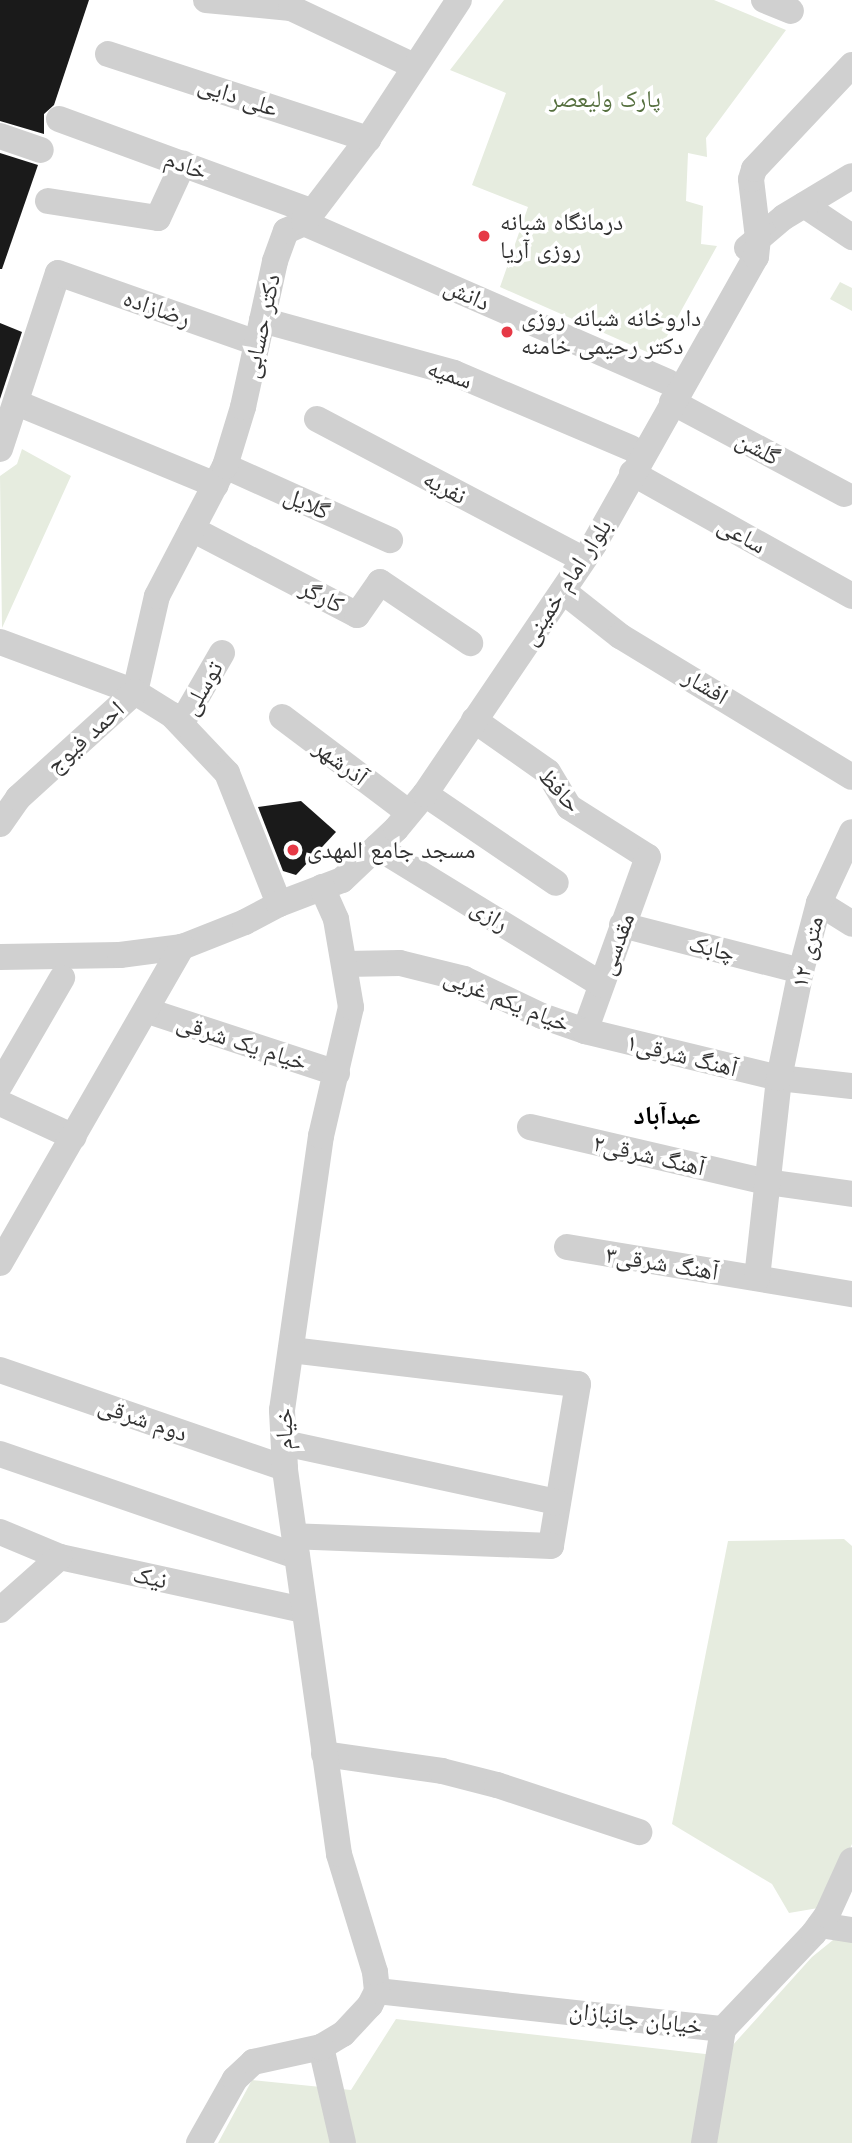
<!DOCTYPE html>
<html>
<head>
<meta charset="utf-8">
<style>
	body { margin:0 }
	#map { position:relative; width:852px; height:2143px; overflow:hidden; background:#fff; font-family:Jost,"Noto Naskh Arabic",sans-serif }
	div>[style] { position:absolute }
	.green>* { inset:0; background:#e6ecdf }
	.building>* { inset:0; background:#1a1a1a }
	.minor>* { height:26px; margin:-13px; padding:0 13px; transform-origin:13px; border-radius:13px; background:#d0d0d0 }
	.dots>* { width:19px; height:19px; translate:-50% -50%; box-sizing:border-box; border:4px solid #fff; border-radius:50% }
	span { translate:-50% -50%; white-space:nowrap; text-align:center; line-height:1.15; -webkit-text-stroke:7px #fff; paint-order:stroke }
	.street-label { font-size:24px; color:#333 }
	.park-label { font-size:24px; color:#56703f }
	.poi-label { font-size:24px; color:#333 }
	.left { translate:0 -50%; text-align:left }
	.neighbourhood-label { font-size:26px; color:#000; font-weight:700 }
</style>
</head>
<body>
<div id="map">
	<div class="green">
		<div style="clip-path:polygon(504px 0,714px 0,786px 30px,706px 138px,707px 157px,688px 153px,686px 201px,703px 206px,701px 244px,717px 246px,656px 356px,500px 287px,528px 207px,472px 185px,506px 93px,450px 70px)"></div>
		<div style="clip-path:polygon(840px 282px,852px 288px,852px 311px,830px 299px)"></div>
		<div style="clip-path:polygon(22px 449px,71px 476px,2px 628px,0 476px,17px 464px)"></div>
		<div style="clip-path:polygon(844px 1539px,852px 1546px,852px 1844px,824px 1907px,789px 1913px,772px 1884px,672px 1824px,728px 1541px)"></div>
		<div style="clip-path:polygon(838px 1936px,852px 1938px,852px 2143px,218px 2143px,252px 2080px,351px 2090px,396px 2019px,723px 2056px,812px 1957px)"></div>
	</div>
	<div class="building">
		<div style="clip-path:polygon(0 0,89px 0,54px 105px,44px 114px,44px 134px,0 121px)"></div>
		<div style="clip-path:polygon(0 153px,38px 165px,2px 269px,0 269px)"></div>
		<div style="clip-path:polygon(0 323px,22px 332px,0 399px)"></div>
		<div style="clip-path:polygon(301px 801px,336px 832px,296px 875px,283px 871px,258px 807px)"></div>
	</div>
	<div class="minor">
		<div style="left:206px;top:0;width:85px;rotate:5.4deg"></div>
		<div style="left:291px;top:8px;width:136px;rotate:25.2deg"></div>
		<div style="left:764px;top:0;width:29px;rotate:22deg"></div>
		<div style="left:108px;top:54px;width:274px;rotate:18.1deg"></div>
		<div style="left:59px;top:119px;width:270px;rotate:20.1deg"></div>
		<div style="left:0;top:136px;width:43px;rotate:18.9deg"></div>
		<div style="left:48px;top:201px;width:111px;rotate:8.8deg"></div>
		<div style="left:158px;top:218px;width:60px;rotate:-65.2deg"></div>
		<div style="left:804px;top:205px;width:58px;rotate:33.7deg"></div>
		<div style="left:304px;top:223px;width:397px;rotate:23.6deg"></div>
		<div style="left:747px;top:248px;width:48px;rotate:-40deg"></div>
		<div style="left:784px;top:217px;width:79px;rotate:-31.1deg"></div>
		<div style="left:262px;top:320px;width:199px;rotate:15.4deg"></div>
		<div style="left:454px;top:373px;width:192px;rotate:23deg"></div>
		<div style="left:672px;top:402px;width:195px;rotate:28.1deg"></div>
		<div style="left:17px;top:403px;width:215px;rotate:22.4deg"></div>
		<div style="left:317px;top:419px;width:289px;rotate:27.8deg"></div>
		<div style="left:0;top:449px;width:185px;rotate:-71.8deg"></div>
		<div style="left:58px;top:273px;width:211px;rotate:19.4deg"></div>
		<div style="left:225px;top:466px;width:181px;rotate:24.2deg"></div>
		<div style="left:632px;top:473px;width:252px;rotate:29.2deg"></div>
		<div style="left:192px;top:529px;width:186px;rotate:27.5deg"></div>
		<div style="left:357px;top:615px;width:40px;rotate:-55.1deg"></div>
		<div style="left:380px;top:582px;width:109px;rotate:34.1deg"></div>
		<div style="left:563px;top:591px;width:73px;rotate:38.3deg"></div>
		<div style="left:620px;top:636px;width:271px;rotate:31.3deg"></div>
		<div style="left:0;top:642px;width:144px;rotate:20.3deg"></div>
		<div style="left:135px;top:692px;width:44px;rotate:31.9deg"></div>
		<div style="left:172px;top:715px;width:80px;rotate:46.5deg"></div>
		<div style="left:227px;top:773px;width:141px;rotate:68.3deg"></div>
		<div style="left:135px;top:692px;width:98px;rotate:-77.1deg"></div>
		<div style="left:157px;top:596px;width:147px;rotate:-62.4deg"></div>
		<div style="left:225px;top:466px;width:62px;rotate:-73deg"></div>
		<div style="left:243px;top:407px;width:149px;rotate:-77.6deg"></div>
		<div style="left:275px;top:261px;width:32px;rotate:-70deg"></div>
		<div style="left:286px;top:231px;width:20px;rotate:-24deg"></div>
		<div style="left:304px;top:223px;width:106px;rotate:-52.7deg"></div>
		<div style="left:368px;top:139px;width:166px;rotate:-56.8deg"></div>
		<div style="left:282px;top:717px;width:148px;rotate:37deg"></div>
		<div style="left:474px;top:720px;width:90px;rotate:35.1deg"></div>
		<div style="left:548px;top:772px;width:41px;rotate:59deg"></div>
		<div style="left:569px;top:807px;width:93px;rotate:32.3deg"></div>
		<div style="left:648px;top:857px;width:185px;rotate:109.9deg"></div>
		<div style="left:181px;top:724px;width:82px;rotate:-60deg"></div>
		<div style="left:425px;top:794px;width:158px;rotate:34.2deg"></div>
		<div style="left:0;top:824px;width:32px;rotate:-55deg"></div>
		<div style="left:18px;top:798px;width:158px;rotate:-42.2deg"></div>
		<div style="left:377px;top:847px;width:263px;rotate:31.5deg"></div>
		<div style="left:819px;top:903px;width:39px;rotate:32deg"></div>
		<div style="left:622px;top:925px;width:185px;rotate:14.4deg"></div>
		<div style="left:0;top:957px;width:120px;rotate:-1deg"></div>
		<div style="left:120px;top:955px;width:63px;rotate:-7.4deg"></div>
		<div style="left:182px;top:947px;width:68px;rotate:-21.6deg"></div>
		<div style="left:245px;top:922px;width:38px;rotate:-28deg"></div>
		<div style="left:279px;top:904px;width:67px;rotate:-20.9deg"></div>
		<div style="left:342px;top:880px;width:74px;rotate:-43.4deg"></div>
		<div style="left:396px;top:829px;width:45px;rotate:-50.4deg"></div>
		<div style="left:425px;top:794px;width:302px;rotate:-55.9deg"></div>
		<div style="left:594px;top:544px;width:330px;rotate:-60.6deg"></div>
		<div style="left:756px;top:257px;width:19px;rotate:-84deg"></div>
		<div style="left:758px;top:238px;width:59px;rotate:-96.8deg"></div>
		<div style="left:751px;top:179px;width:10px;rotate:-73deg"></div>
		<div style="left:754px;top:169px;width:143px;rotate:-46.7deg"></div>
		<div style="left:345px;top:964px;width:55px;rotate:-1deg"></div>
		<div style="left:400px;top:963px;width:66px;rotate:14deg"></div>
		<div style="left:464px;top:979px;width:86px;rotate:25.4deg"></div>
		<div style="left:542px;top:1016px;width:46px;rotate:19.2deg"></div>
		<div style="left:585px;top:1031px;width:200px;rotate:13.6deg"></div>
		<div style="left:779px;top:1078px;width:73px;rotate:6.3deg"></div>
		<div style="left:148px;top:1011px;width:199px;rotate:18.2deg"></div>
		<div style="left:0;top:1085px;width:124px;rotate:-59.9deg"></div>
		<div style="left:0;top:1103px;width:81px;rotate:24.7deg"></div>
		<div style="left:530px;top:1127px;width:243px;rotate:13.1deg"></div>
		<div style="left:767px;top:1182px;width:86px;rotate:8deg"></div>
		<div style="left:567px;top:1247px;width:289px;rotate:9.4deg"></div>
		<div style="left:0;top:1263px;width:365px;rotate:-60.1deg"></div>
		<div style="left:757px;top:1278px;width:201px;rotate:-83.7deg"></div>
		<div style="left:779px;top:1078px;width:109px;rotate:-78.4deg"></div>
		<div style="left:801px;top:971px;width:70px;rotate:-75.2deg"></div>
		<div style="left:819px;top:903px;width:78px;rotate:-65.1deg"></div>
		<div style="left:291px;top:1350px;width:289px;rotate:6.8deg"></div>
		<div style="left:578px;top:1384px;width:164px;rotate:99.5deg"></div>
		<div style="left:551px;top:1546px;width:256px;rotate:-177.8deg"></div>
		<div style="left:0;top:1370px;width:301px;rotate:19deg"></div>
		<div style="left:284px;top:1443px;width:280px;rotate:12.2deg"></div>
		<div style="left:0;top:1454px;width:314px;rotate:19deg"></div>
		<div style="left:0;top:1532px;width:65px;rotate:22.6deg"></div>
		<div style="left:60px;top:1557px;width:250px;rotate:12.3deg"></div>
		<div style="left:0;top:1610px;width:80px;rotate:-41.5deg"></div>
		<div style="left:324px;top:1754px;width:119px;rotate:8.2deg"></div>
		<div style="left:442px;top:1771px;width:57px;rotate:14.3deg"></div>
		<div style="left:497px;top:1785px;width:150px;rotate:18.3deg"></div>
		<div style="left:820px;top:1925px;width:32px;rotate:9deg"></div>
		<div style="left:377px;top:1991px;width:348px;rotate:6.3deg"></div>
		<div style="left:723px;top:2029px;width:132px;rotate:-46.5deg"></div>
		<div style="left:814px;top:1933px;width:22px;rotate:-54deg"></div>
		<div style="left:827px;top:1915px;width:60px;rotate:-65.6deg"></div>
		<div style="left:321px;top:2047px;width:98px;rotate:77.1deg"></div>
		<div style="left:199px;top:2143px;width:73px;rotate:-60.6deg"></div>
		<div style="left:235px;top:2079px;width:25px;rotate:-43deg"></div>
		<div style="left:253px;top:2062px;width:70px;rotate:-12.4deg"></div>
		<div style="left:321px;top:2047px;width:26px;rotate:-31deg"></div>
		<div style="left:343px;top:2034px;width:40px;rotate:-47deg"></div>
		<div style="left:370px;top:2005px;width:16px;rotate:-63deg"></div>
		<div style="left:377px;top:1991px;width:19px;rotate:-96deg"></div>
		<div style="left:375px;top:1972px;width:123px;rotate:-107deg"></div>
		<div style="left:339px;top:1854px;width:390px;rotate:-98deg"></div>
		<div style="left:285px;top:1468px;width:58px;rotate:-93deg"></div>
		<div style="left:282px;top:1410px;width:277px;rotate:-81.9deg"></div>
		<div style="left:321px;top:1136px;width:132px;rotate:-76.9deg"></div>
		<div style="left:351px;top:1007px;width:89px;rotate:-99.7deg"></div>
		<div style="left:336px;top:919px;width:35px;rotate:-114deg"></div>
		<div style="left:704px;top:2143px;width:116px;rotate:-80.5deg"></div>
	</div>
	<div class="dots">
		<div style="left:484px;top:236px;background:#e63946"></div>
		<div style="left:507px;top:332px;background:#e63946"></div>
		<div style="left:293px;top:850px;background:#e63946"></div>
	</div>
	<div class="street-label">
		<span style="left:238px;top:96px;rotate:18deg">علی دایی</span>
		<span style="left:186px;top:165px;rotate:20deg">خادم</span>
		<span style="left:467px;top:294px;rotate:24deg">دانش</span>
		<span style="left:157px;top:308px;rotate:19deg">رضازاده</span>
		<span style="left:261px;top:326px;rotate:-78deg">دکتر حسابی</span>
		<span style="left:450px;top:374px;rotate:19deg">سمیه</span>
		<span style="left:758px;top:448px;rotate:28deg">گلشن</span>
		<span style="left:445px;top:487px;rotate:28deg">نفریه</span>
		<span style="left:307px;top:503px;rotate:24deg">گلایل</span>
		<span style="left:742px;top:535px;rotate:29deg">ساعی</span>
		<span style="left:566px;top:582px;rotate:-57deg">بلوار امام خمینی</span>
		<span style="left:322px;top:596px;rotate:27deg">کارگر</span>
		<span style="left:706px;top:686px;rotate:31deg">افشار</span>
		<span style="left:202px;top:688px;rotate:-60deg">توسلی</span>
		<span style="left:85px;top:737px;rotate:-42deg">احمد فیوج</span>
		<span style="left:341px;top:762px;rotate:37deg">آذرشهر</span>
		<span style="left:560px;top:790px;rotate:48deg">حافظ</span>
		<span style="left:490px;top:915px;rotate:32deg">رازی</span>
		<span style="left:616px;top:944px;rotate:-70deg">مقدسی</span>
		<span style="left:712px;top:948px;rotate:14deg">چابک</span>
		<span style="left:807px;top:952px;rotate:-77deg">۱۲ متری</span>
		<span style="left:507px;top:1000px;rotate:22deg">خیام یکم غربی</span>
		<span style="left:242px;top:1042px;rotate:18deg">خیام یک شرقی</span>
		<span style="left:682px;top:1055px;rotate:14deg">آهنگ شرقی۱</span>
		<span style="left:649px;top:1155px;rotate:13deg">آهنگ شرقی۲</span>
		<span style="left:662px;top:1263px;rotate:9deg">آهنگ شرقی۳</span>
		<span style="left:143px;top:1419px;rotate:19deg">دوم شرقی</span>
		<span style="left:284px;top:1429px;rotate:-91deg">خیام</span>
		<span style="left:150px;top:1577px;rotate:12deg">نیک</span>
		<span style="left:636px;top:2018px;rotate:7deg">خیابان جانبازان</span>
	</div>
	<div class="park-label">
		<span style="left:605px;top:99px">پارک ولیعصر</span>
	</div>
	<div class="poi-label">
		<span class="left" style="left:500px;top:236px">درمانگاه شبانه<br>روزی آریا</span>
		<span class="left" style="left:521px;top:332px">داروخانه شبانه روزی<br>دکتر رحیمی خامنه</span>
		<span class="left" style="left:307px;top:850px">مسجد جامع المهدی</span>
	</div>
	<div class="neighbourhood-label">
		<span style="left:667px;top:1116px">عبدآباد</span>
	</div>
</div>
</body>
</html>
